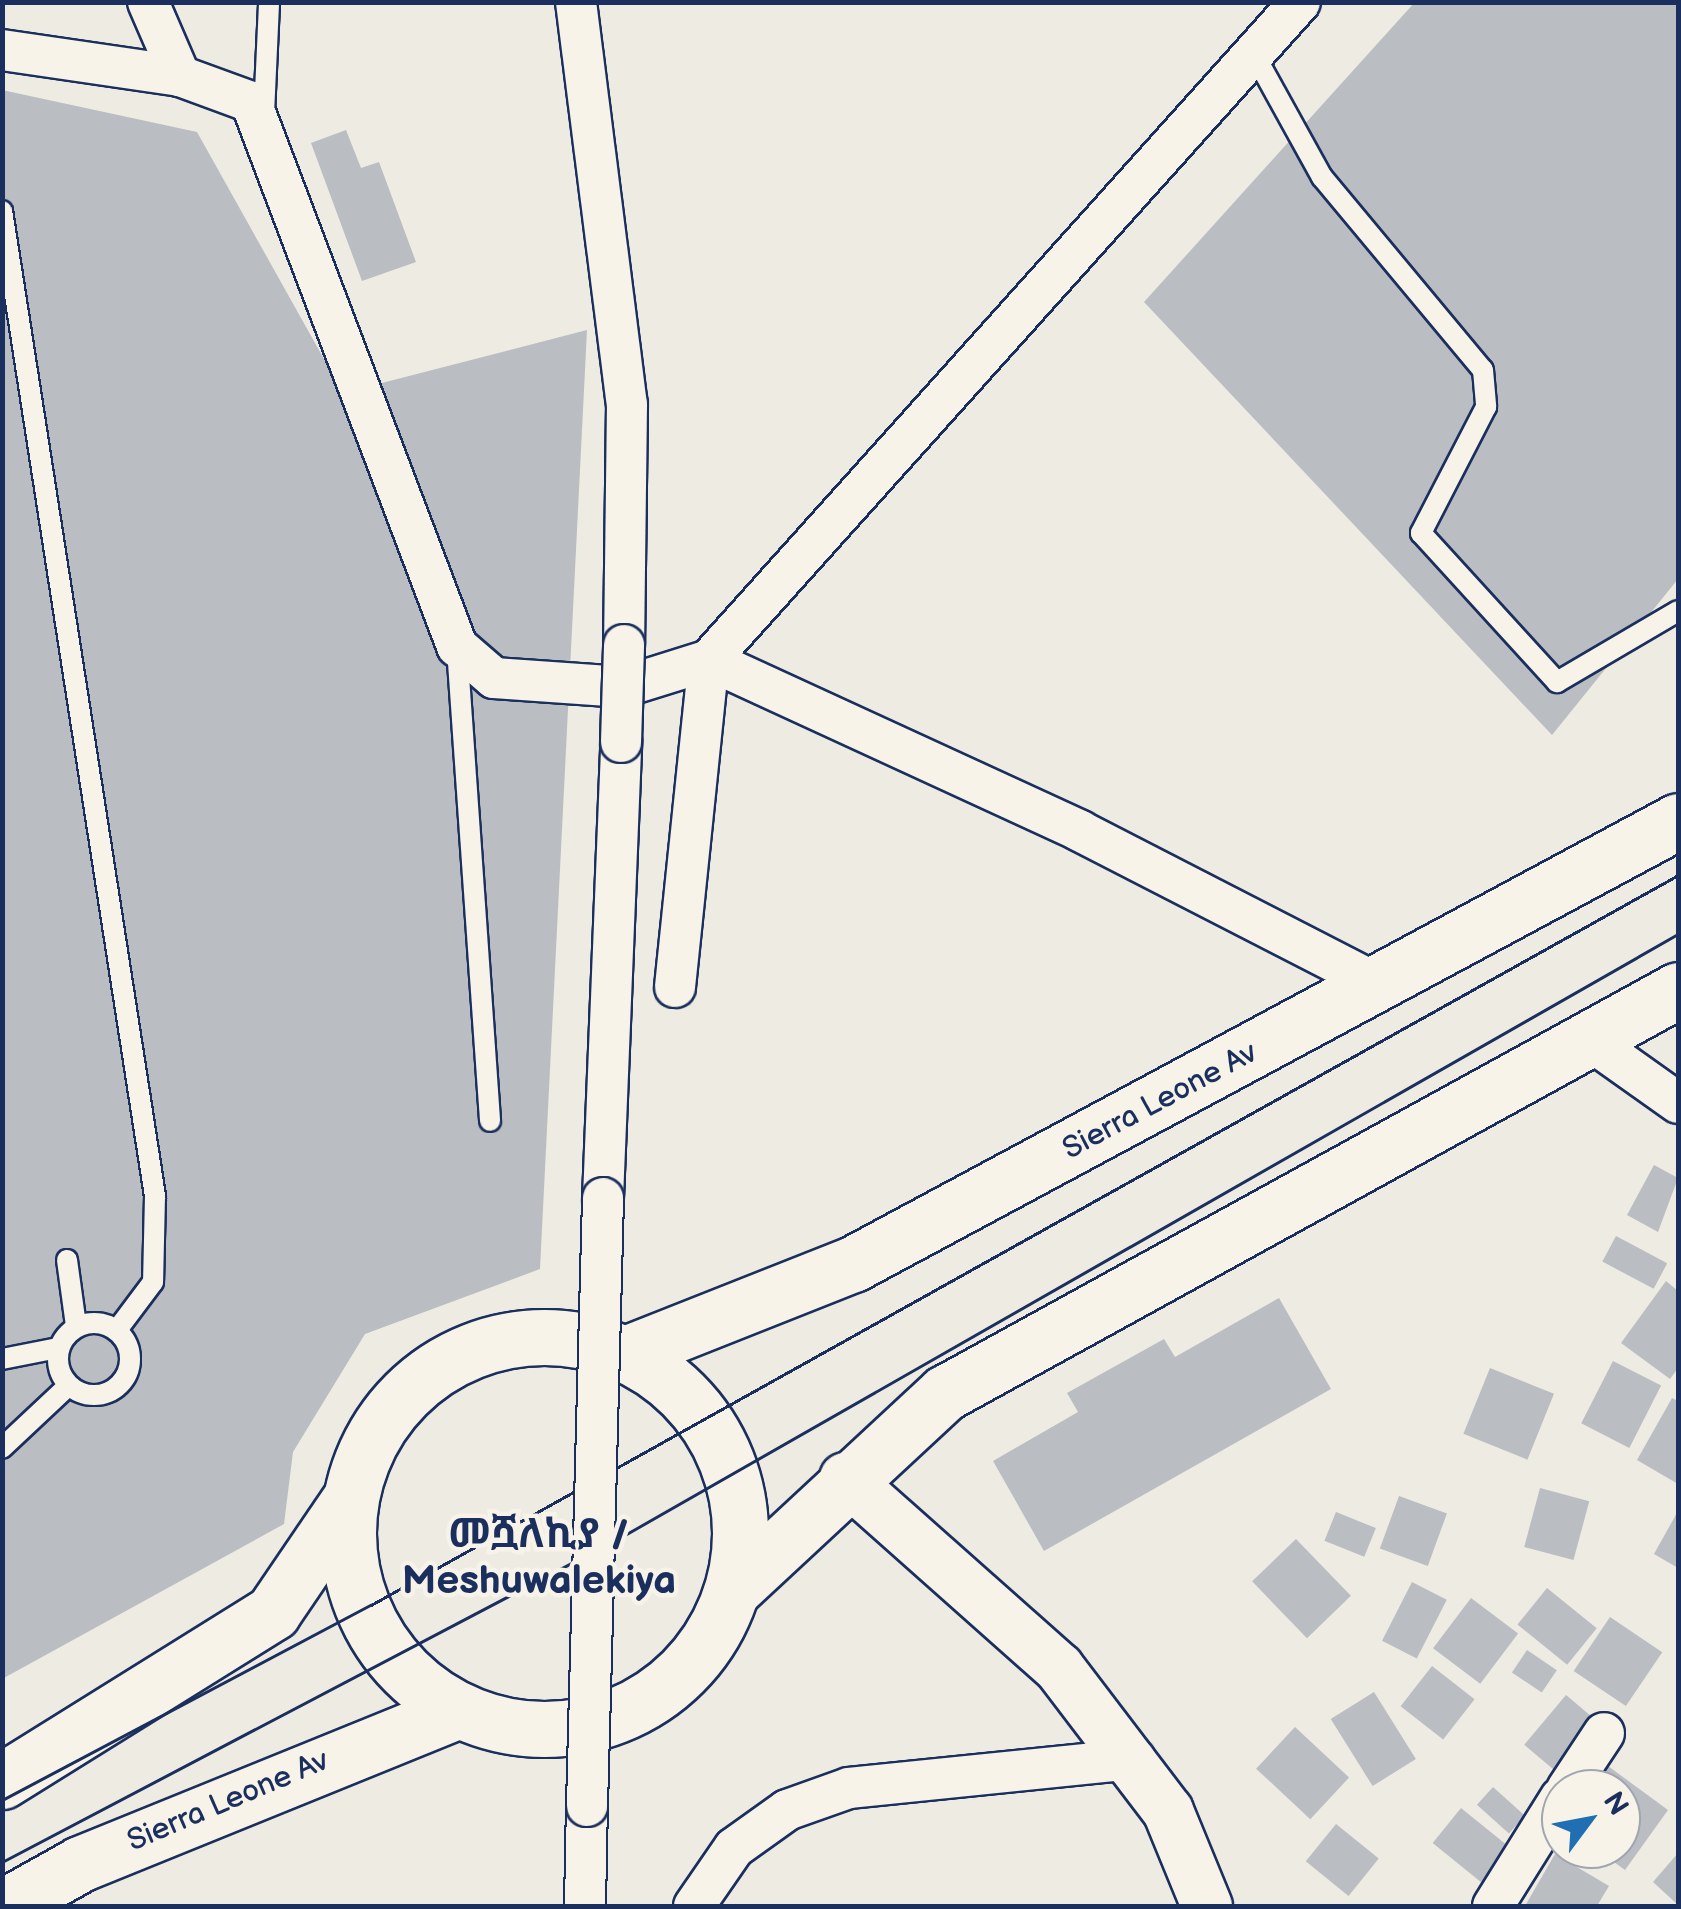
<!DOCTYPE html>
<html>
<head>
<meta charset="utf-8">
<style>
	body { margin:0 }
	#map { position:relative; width:1681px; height:1909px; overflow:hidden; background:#eeebe2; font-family:"Balsamiq Sans","Noto Sans Ethiopic",sans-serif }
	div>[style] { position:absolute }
	.building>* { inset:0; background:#babdc2; transform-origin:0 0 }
	.roads { filter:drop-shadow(2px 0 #1b2f5e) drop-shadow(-2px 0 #1b2f5e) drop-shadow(0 2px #1b2f5e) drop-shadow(0 -2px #1b2f5e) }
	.service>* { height:20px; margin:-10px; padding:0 10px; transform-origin:10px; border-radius:10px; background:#f7f3e8 }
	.service>.ring { margin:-10px; padding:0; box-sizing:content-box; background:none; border:20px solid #f7f3e8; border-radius:50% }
	.minor>* { height:40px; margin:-20px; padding:0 20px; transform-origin:20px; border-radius:20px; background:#f7f3e8 }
	.tertiary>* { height:50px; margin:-25px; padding:0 25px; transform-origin:25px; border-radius:25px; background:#f7f3e8 }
	.primary>* { height:55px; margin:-27.5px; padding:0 27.5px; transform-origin:27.5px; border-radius:27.5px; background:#f7f3e8 }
	.primary>.ring { margin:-27.5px; padding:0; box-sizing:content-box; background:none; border:55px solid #f7f3e8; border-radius:50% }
	.tram>* { height:2.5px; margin:-1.25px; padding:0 1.25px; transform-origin:1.25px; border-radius:1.25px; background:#1b2f5e }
	.bridges { filter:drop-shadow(2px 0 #1b2f5e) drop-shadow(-2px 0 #1b2f5e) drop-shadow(0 2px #1b2f5e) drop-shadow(0 -2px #1b2f5e) }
	.minor-bridge>* { height:40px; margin:-20px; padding:0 20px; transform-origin:20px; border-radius:20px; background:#f7f3e8 }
	span { translate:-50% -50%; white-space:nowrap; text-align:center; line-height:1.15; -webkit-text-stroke:9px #f7f3e8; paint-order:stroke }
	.street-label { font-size:30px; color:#1b2f5e }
	.district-label { font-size:40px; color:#1b2f5e; font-weight:700 }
	.frame { position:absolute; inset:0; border:5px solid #1b2f5e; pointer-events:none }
	.north { position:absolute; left:1541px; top:1769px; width:100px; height:100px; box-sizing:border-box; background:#f7f3e8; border:2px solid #9fa5b1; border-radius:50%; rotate:58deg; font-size:28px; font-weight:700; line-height:40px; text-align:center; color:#1b2f5e }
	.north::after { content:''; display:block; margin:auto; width:35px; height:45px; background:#1f6fb2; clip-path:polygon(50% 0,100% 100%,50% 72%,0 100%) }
</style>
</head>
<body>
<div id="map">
	<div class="building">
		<div style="clip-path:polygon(1415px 2px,1678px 2px,1678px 579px,1552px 735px,1144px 302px)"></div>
		<div style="clip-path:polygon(2px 90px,197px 132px,343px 393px,587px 330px,540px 1269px,365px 1334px,293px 1452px,284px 1524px,2px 1679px)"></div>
		<div style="clip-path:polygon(346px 130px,361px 168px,379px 162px,416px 262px,362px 281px,311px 143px)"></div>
		<div style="clip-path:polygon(1654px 1165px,1678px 1178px,1658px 1232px,1627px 1215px)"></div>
		<div style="left:1616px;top:1236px;width:58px;height:29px;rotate:28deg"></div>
		<div style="clip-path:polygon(1666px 1281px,1678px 1291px,1678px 1368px,1670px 1379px,1621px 1343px)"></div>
		<div style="clip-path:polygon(1279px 1298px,1331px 1389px,1044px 1551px,993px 1461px,1078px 1412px,1067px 1393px,1164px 1339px,1175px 1357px)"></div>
		<div style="left:1613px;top:1361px;width:54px;height:70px;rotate:27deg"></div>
		<div style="left:1490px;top:1368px;width:69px;height:71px;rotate:22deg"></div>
		<div style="clip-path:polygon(1672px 1398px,1678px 1401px,1678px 1484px,1637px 1460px)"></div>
		<div style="left:1540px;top:1488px;width:51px;height:61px;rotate:15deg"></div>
		<div style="left:1399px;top:1496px;width:51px;height:56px;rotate:20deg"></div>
		<div style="clip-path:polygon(1678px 1511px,1678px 1568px,1654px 1554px)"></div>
		<div style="left:1336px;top:1512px;width:43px;height:31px;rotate:22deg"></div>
		<div style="left:1296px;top:1539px;width:79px;height:61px;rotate:46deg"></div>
		<div style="left:1412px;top:1582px;width:39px;height:66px;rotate:27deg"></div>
		<div style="left:1547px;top:1588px;width:64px;height:47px;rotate:39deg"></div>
		<div style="left:1471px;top:1598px;width:59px;height:63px;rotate:37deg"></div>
		<div style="left:1610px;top:1617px;width:63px;height:65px;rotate:34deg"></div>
		<div style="left:1527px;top:1650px;width:36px;height:27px;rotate:34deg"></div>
		<div style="left:1432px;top:1666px;width:54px;height:51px;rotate:38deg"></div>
		<div style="left:1374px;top:1692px;width:79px;height:51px;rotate:58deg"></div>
		<div style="left:1566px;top:1695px;width:50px;height:65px;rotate:40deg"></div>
		<div style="left:1295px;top:1727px;width:74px;height:57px;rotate:43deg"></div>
		<div style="clip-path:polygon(1608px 1766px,1668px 1810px,1625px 1870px,1596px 1849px,1621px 1849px,1621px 1789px,1591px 1789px)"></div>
		<div style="left:1493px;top:1787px;width:43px;height:24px;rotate:42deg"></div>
		<div style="left:1461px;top:1808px;width:62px;height:45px;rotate:39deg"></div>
		<div style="left:1336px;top:1824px;width:55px;height:48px;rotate:39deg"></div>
		<div style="clip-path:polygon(1678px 1853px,1678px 1905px,1653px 1882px)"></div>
		<div style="clip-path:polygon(1555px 1854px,1609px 1886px,1597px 1906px,1525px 1906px)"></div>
	</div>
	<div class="roads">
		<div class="service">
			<div style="left:1254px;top:54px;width:141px;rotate:61.1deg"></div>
			<div style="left:1322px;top:177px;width:251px;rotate:50.2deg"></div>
			<div style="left:1483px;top:370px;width:37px;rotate:85deg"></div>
			<div style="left:1486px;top:407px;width:142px;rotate:117.3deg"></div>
			<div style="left:1421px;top:533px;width:202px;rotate:47.6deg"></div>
			<div style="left:1557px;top:682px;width:140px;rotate:-30.4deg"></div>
			<div style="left:264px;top:114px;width:112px;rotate:-87.4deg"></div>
			<div style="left:2px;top:211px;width:997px;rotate:81.17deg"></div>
			<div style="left:155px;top:1196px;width:86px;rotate:91.3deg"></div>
			<div style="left:153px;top:1282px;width:60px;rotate:126.9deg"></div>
			<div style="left:457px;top:648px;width:474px;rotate:86deg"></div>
			<div style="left:67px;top:1260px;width:67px;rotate:82.2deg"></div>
			<div class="ring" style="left:58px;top:1323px;width:52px;height:52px"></div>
			<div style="left:2px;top:1359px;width:57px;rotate:-11.1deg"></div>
			<div style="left:2px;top:1448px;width:91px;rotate:-43.2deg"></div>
		</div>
		<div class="minor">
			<div style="left:148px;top:2px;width:81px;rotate:66.6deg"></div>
			<div style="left:576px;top:2px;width:405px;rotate:82.8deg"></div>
			<div style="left:627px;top:404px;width:241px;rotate:90.7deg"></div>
			<div style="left:2px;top:50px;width:180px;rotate:8.3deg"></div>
			<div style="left:180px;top:76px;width:76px;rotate:20.1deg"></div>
			<div style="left:251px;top:102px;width:582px;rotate:69.26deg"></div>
			<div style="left:457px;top:646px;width:49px;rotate:40.9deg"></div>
			<div style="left:494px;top:678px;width:129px;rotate:4deg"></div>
			<div style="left:623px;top:687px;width:90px;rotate:-17.4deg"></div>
			<div style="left:709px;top:660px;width:884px;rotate:-48.07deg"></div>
			<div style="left:675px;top:987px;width:329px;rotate:-84.1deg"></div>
			<div style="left:709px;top:660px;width:409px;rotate:24.7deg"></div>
			<div style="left:1080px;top:831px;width:335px;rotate:27.2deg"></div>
			<div style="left:1588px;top:1039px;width:110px;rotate:35.4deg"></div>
			<div style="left:603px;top:1198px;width:456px;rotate:-87.7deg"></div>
			<div style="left:1567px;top:1789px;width:67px;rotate:-56.5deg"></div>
			<div style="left:585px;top:1906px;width:100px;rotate:-88.9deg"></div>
			<div style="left:694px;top:1906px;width:70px;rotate:-55.4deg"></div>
			<div style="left:734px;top:1848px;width:65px;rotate:-35.6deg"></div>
			<div style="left:787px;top:1810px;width:66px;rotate:-19.5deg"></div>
			<div style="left:849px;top:1788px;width:287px;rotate:-5.8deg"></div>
			<div style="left:1493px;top:1906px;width:128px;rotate:-58deg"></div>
		</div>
		<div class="tertiary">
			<div style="left:845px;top:1478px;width:286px;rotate:41.6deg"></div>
			<div style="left:1059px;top:1668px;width:180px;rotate:52.7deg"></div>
			<div style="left:1168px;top:1811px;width:103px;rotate:67.7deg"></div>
		</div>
		<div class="primary">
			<div class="ring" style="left:348px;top:1337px;width:337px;height:337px"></div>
			<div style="left:628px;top:1353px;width:242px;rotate:-21.6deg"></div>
			<div style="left:853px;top:1264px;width:936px;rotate:-28.23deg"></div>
			<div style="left:735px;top:1588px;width:287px;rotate:-42.9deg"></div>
			<div style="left:945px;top:1393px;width:836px;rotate:-28.8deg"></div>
			<div style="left:2px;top:1781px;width:319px;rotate:-31.9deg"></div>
			<div style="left:273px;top:1612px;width:135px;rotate:-55.8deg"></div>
			<div style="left:5px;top:1906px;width:86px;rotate:-29.2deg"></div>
			<div style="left:80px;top:1864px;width:407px;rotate:-22.1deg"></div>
		</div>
	</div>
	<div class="tram">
		<div style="left:2px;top:1800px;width:417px;rotate:-27.9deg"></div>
		<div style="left:371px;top:1605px;width:1497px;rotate:-29.18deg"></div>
		<div style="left:2px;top:1862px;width:701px;rotate:-27.7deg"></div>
		<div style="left:623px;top:1536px;width:1215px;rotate:-29.71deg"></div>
	</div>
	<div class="bridges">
		<div class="minor-bridge">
			<div style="left:621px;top:742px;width:97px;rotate:-88.2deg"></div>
			<div style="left:587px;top:1806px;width:608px;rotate:-88.49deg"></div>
		</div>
	</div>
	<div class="street-label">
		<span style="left:1160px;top:1101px;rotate:-28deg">Sierra Leone Av</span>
		<span style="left:228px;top:1801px;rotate:-23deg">Sierra Leone Av</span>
	</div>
	<div class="district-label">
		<span style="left:539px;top:1558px">መሿለኪያ /<br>Meshuwalekiya</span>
	</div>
	<div class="frame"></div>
	<div class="north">N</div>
</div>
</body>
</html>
